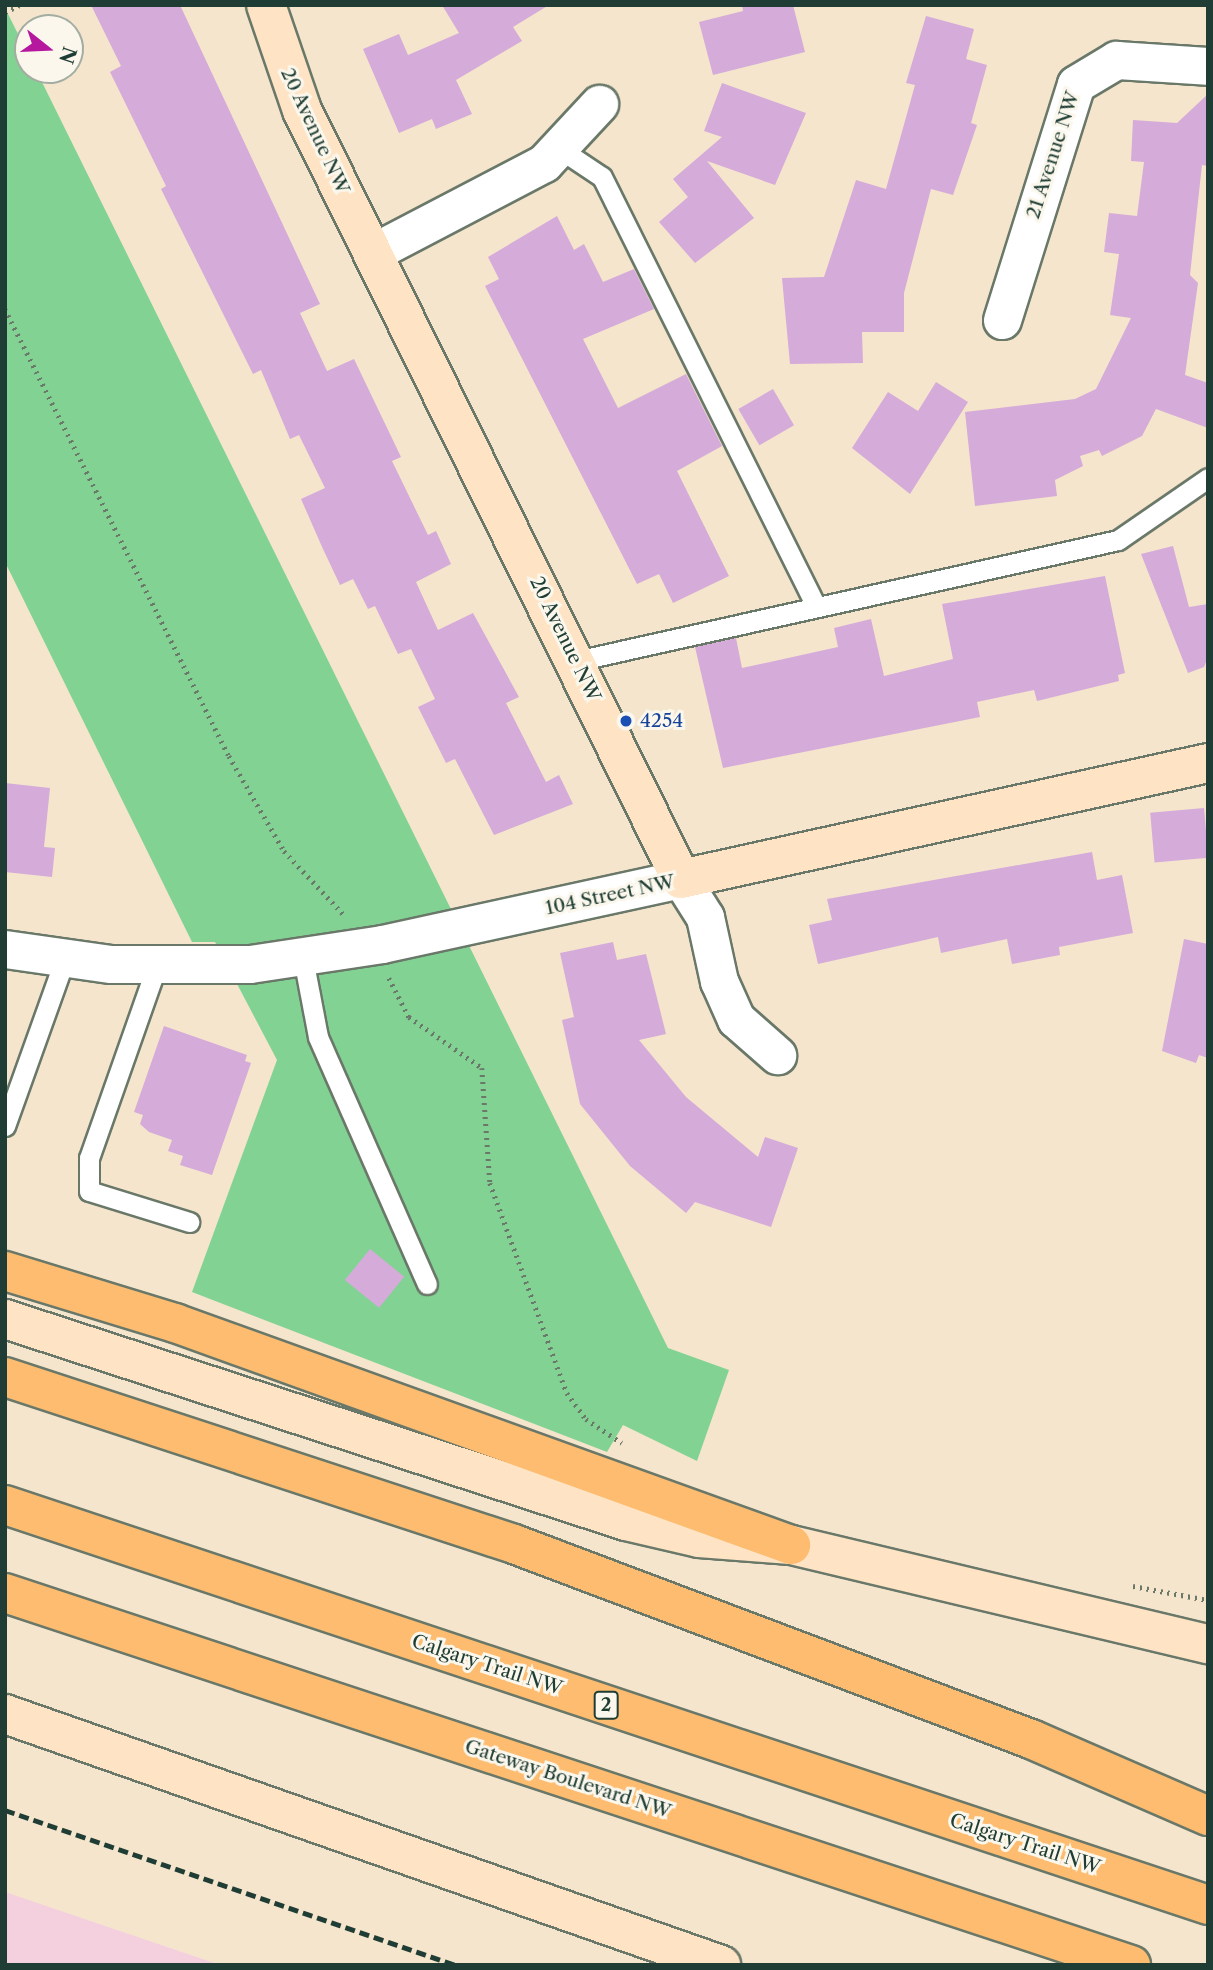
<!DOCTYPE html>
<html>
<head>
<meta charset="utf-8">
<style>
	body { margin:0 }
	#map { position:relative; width:1213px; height:1970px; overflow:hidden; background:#f4e5cc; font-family:"Libre Caslon Text",serif }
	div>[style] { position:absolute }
	.built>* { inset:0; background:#f4cfdd }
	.green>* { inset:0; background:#82d393 }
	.building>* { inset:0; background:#d5abda; transform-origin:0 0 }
	.path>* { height:4.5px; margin-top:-2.25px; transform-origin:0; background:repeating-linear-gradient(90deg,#6a7869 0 2px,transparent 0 7px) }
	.roads { filter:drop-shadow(2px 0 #6a7869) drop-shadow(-2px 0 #6a7869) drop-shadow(0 2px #6a7869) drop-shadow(0 -2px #6a7869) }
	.lane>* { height:19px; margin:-9.5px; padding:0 9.5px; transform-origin:9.5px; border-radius:9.5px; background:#fff }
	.street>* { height:37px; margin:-18.5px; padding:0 18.5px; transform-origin:18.5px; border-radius:18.5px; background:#fff }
	.secondary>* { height:38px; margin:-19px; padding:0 19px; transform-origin:19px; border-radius:19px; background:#fee4c5 }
	.highway>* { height:38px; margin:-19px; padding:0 19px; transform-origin:19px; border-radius:19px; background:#fdbc6f }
	.rail>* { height:5px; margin-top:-2.5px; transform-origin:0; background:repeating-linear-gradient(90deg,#1f3d34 0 10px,transparent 0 15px) }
	.dots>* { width:19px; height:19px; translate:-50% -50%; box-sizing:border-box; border:4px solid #fbf7ec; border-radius:50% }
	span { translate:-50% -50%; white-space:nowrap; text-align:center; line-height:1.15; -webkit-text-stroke:6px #fbf7ec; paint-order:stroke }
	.shield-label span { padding:2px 5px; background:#fbf7ec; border:2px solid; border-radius:5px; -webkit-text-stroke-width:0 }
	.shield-label { font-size:18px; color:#1f3d34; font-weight:700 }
	.street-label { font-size:19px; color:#1f3d34 }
	.transit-label { font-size:19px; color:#164399 }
	.left { translate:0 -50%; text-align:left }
	.frame { position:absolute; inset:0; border:7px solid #1f3d34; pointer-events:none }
	.north { position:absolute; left:14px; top:14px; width:70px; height:70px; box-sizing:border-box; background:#fbf7ec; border:2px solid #a3ada2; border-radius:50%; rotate:108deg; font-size:19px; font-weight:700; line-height:28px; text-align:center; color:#1f3d34 }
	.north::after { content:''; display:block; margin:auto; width:24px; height:32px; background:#b5179e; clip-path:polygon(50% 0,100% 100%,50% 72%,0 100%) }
</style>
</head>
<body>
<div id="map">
	<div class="built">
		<div style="clip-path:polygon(5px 1892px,220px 1965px,5px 1965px)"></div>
	</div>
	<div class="green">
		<div style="clip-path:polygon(5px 8px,28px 54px,28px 70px,36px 70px,668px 1348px,729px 1370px,697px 1461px,623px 1425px,607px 1452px,192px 1292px,277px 1060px,215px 942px,192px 942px,5px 562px)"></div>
	</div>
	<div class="building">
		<div style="clip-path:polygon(91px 5px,180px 5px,320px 304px,300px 313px,327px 371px,354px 359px,401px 457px,392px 461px,428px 535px,436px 531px,451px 564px,416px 582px,438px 630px,473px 613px,519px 697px,506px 703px,546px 782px,559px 775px,573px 804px,494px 835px,455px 759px,446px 763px,418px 707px,435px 699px,411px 649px,398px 654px,375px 606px,368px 609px,353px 579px,340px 585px,323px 549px,301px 499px,325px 488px,299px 435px,290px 439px,261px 370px,253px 374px,161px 189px,166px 186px,110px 72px,121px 66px)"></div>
		<div style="clip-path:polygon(442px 5px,549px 5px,513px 27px,522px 41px,456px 80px,472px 114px,436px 129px,432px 119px,399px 133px,363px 49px,399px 34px,408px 55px,459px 33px)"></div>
		<div style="clip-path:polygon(742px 5px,793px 5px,805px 52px,713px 75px,699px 22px,743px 11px)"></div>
		<div style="clip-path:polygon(926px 16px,974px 29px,966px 59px,987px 65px,971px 123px,977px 125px,953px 195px,931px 189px,904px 293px,904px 332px,862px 332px,863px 363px,790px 364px,782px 278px,824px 277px,856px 180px,886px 189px,915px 85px,906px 83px)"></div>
		<div style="clip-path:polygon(722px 83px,806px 113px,775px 185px,707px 161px,754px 218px,695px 263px,659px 222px,688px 197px,673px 179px,722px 137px,704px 131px)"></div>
		<div style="clip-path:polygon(1208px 94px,1208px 166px,1202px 165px,1190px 275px,1198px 283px,1185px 375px,1208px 383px,1208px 428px,1156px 409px,1142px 436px,1102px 456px,1099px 450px,1080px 456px,1083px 466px,1055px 480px,1057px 496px,975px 506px,965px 412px,1075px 399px,1096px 389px,1131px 318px,1110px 315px,1119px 254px,1104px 252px,1109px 213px,1137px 216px,1144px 162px,1131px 161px,1133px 120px,1177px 123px)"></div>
		<div style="clip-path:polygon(557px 216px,574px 250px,584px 244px,603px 282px,634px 269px,654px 309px,583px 339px,618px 408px,686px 374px,722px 446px,677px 471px,729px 576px,673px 603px,659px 574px,637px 584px,485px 286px,499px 279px,488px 257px)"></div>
		<div style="clip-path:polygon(936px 382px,968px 402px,910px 494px,852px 448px,888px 392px,918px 411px)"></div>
		<div style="left:773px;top:389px;width:42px;height:40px;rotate:60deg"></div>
		<div style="clip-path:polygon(1173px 546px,1189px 607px,1208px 604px,1208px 657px,1204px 667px,1188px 673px,1141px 554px)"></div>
		<div style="clip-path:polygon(1105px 576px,1125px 673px,1118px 675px,1119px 681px,1037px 701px,1034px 690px,977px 702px,980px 717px,723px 768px,695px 647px,736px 638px,742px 668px,838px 647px,834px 628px,871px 619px,884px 676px,953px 659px,942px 604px)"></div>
		<div style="clip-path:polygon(5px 783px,50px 788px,44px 847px,55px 848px,52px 877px,5px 872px)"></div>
		<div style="left:1204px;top:808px;width:50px;height:54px;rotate:85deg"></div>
		<div style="clip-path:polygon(1092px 852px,1097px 880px,1122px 875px,1133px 933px,1059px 947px,1060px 955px,1012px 964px,1007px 939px,941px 953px,938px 937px,818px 964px,809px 925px,832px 920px,827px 899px)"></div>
		<div style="clip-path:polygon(1184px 939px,1208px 944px,1208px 1058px,1199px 1055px,1196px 1063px,1162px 1051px)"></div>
		<div style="clip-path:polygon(613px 942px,617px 960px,646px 954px,666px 1034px,639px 1040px,686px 1097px,758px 1157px,765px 1137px,798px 1148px,771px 1227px,695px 1202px,686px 1213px,630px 1166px,580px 1104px,562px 1020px,574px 1017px,560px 953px)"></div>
		<div style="clip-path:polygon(164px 1026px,247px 1055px,245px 1061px,251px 1063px,212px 1175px,180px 1165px,183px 1156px,168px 1151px,172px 1140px,149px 1132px,140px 1124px,143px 1115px,134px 1112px)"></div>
		<div style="left:370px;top:1249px;width:44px;height:40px;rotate:39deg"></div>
	</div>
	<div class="path">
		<div style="left:5px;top:12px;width:17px;rotate:-25deg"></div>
		<div style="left:5px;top:309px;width:500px;rotate:63.4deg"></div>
		<div style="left:229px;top:756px;width:110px;rotate:59.9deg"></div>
		<div style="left:284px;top:851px;width:88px;rotate:46.8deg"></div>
		<div style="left:389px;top:978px;width:44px;rotate:62.9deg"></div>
		<div style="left:409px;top:1017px;width:89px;rotate:34.9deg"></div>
		<div style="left:482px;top:1068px;width:115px;rotate:86deg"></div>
		<div style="left:490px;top:1183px;width:224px;rotate:69.9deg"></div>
		<div style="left:567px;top:1393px;width:32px;rotate:54deg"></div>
		<div style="left:586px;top:1419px;width:43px;rotate:33.7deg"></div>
		<div style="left:1133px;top:1586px;width:76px;rotate:10.6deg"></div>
	</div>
	<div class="roads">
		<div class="lane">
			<div style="left:560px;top:149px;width:50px;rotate:33.7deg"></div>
			<div style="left:602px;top:177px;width:477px;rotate:63.5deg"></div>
			<div style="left:576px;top:661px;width:555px;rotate:-12.58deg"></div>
			<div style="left:1118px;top:540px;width:109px;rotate:-34.6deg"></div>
			<div style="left:303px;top:958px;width:80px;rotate:79.2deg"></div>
			<div style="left:318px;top:1037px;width:270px;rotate:66.2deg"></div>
			<div style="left:157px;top:965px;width:205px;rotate:109.4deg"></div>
			<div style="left:89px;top:1158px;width:33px;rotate:90deg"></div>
			<div style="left:89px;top:1191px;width:105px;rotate:17.2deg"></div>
			<div style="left:5px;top:1126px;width:175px;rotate:-70.3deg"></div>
		</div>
		<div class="street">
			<div style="left:372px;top:253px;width:194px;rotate:-27.6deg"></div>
			<div style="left:544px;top:163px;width:81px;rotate:-47deg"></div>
			<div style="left:1002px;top:320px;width:247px;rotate:-72.6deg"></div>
			<div style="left:1076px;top:84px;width:47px;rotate:-31deg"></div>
			<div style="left:1116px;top:60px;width:92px;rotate:3.7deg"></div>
			<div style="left:5px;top:949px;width:107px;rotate:8.1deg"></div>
			<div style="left:111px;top:964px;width:139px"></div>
			<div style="left:250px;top:964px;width:134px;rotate:-8.6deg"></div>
			<div style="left:382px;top:944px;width:306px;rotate:-12.3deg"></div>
			<div style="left:681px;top:879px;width:45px;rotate:57.7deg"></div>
			<div style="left:705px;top:917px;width:66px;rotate:77.7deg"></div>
			<div style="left:719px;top:981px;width:42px;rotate:65.9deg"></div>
			<div style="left:736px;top:1019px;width:55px;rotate:41.3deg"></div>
		</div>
		<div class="secondary">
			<div style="left:266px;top:5px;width:111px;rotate:71.1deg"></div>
			<div style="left:302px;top:110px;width:857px;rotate:63.76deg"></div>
			<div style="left:681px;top:879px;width:540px;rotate:-12.41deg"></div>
			<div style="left:5px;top:1319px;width:653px;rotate:18.02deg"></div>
			<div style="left:626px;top:1521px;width:75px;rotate:13.1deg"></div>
			<div style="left:699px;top:1538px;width:92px;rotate:4.4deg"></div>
			<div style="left:791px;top:1545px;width:429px;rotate:13.4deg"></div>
			<div style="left:5px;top:1714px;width:759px;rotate:19.32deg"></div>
		</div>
		<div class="highway">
			<div style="left:5px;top:1271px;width:178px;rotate:17deg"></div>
			<div style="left:175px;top:1323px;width:655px;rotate:19.82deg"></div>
			<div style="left:5px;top:1377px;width:536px;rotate:18.16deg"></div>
			<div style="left:514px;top:1544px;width:553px;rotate:20.67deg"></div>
			<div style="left:1031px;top:1739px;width:193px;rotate:23.5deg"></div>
			<div style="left:5px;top:1505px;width:1268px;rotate:18.39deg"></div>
			<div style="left:5px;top:1593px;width:1186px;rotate:18.28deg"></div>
		</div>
	</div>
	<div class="rail">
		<div style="left:5px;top:1810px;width:476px;rotate:19deg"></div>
	</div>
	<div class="dots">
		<div style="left:626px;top:721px;background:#1a4fb4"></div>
	</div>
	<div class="shield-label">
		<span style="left:606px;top:1705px">2</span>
	</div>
	<div class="street-label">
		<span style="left:315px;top:131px;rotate:65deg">20 Avenue NW</span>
		<span style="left:1053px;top:155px;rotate:-72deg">21 Avenue NW</span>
		<span style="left:565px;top:639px;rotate:64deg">20 Avenue NW</span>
		<span style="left:610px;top:895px;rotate:-12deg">104 Street NW</span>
		<span style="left:487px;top:1665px;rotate:18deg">Calgary Trail NW</span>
		<span style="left:568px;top:1779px;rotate:18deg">Gateway Boulevard NW</span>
		<span style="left:1025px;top:1844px;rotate:18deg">Calgary Trail NW</span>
	</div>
	<div class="transit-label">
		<span class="left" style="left:640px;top:721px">4254</span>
	</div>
	<div class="frame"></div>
	<div class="north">N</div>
</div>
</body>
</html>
